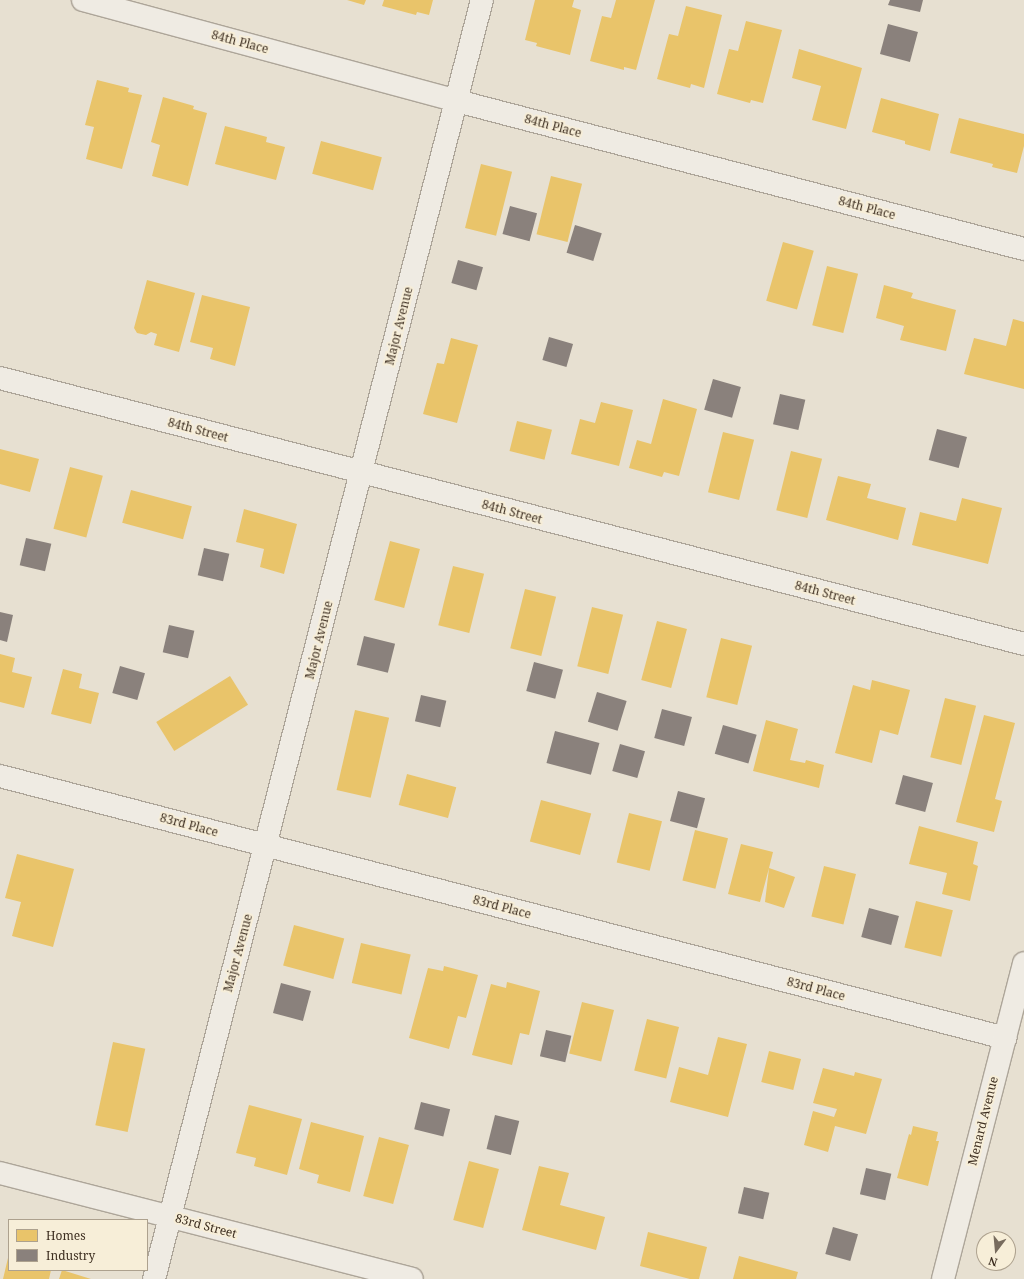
<!DOCTYPE html>
<html>
<head>
<meta charset="utf-8">
<style>
	body { margin:0 }
	#map { position:relative; width:1024px; height:1279px; overflow:hidden; background:#e7e0d1; font-family:"Noto Serif",serif }
	div>[style] { position:absolute }
	.homes>* { inset:0; background:#e9c46a; transform-origin:0 0 }
	.industry>* { inset:0; background:#8a817c; transform-origin:0 0 }
	.roads { filter:drop-shadow(1px 0 #ada599) drop-shadow(-1px 0 #ada599) drop-shadow(0 1px #ada599) drop-shadow(0 -1px #ada599) }
	.minor>* { height:22px; margin:-11px; padding:0 11px; transform-origin:11px; border-radius:11px; background:#efebe3 }
	span { translate:-50% -50%; white-space:nowrap; text-align:center; line-height:1.15; -webkit-text-stroke:4px #f7eed8; paint-order:stroke }
	.street-label { font-size:12px; color:#3d2e20 }
	.legend { position:absolute; left:8px; top:1219px; width:140px; height:52px; box-sizing:border-box; background:#f7eed8; border:1px solid #ada18e; margin:0; padding:5px 7px; list-style:none; font-size:12px; color:#3d2e20 }
	.legend li { display:flex; align-items:center; gap:8px; height:20px }
	.legend b { width:20px; border:1px solid #ada18e }
	.north { position:absolute; left:976px; top:1231px; width:40px; height:40px; box-sizing:border-box; background:#f7eed8; border:1px solid #ada18e; border-radius:50%; rotate:196deg; font-size:11px; font-weight:700; line-height:16px; text-align:center; color:#3d2e20 }
	.north::after { content:''; display:block; margin:auto; width:14px; height:18px; background:#786c5e; clip-path:polygon(50% 0,100% 100%,50% 72%,0 100%) }
</style>
</head>
<body>
<div id="map">
	<div class="homes">
		<div style="clip-path:polygon(347px 0,366px 0,364px 5px)"></div>
		<div style="clip-path:polygon(384px 0,433px 0,429px 15px,417px 12px,416px 15px,382px 6px)"></div>
		<div style="clip-path:polygon(535px 0,574px 0,572px 7px,581px 10px,570px 55px,536px 46px,537px 43px,525px 40px)"></div>
		<div style="clip-path:polygon(616px 0,655px 0,636px 70px,624px 67px,624px 70px,590px 61px,602px 16px,611px 18px)"></div>
		<div style="clip-path:polygon(686px 6px,722px 15px,704px 88px,691px 84px,690px 88px,657px 79px,669px 34px,678px 36px)"></div>
		<div style="clip-path:polygon(746px 21px,782px 30px,763px 103px,751px 100px,750px 103px,717px 94px,729px 49px,738px 51px)"></div>
		<div style="clip-path:polygon(799px 49px,862px 68px,846px 129px,812px 120px,821px 86px,792px 78px)"></div>
		<div style="clip-path:polygon(97px 80px,129px 88px,128px 92px,142px 95px,122px 169px,86px 159px,94px 127px,85px 125px)"></div>
		<div style="clip-path:polygon(163px 97px,194px 106px,193px 109px,207px 113px,188px 186px,152px 176px,160px 145px,151px 142px)"></div>
		<div style="clip-path:polygon(881px 98px,939px 114px,930px 151px,905px 144px,905px 141px,872px 132px)"></div>
		<div style="clip-path:polygon(959px 118px,1024px 134px,1024px 146px,1017px 173px,992px 167px,993px 164px,950px 153px)"></div>
		<div style="clip-path:polygon(225px 126px,267px 137px,266px 142px,285px 147px,276px 180px,215px 164px)"></div>
		<div style="left:321px;top:141px;width:63px;height:34px;rotate:15deg"></div>
		<div style="left:481px;top:164px;width:32px;height:66px;rotate:14deg"></div>
		<div style="left:551px;top:176px;width:32px;height:60px;rotate:14deg"></div>
		<div style="left:783px;top:242px;width:32px;height:61px;rotate:16deg"></div>
		<div style="left:827px;top:266px;width:32px;height:61px;rotate:14deg"></div>
		<div style="clip-path:polygon(147px 280px,195px 293px,179px 352px,154px 345px,157px 334px,151px 332px,146px 335px,137px 333px,134px 328px)"></div>
		<div style="clip-path:polygon(884px 285px,913px 293px,911px 298px,956px 310px,946px 351px,900px 340px,904px 326px,876px 318px)"></div>
		<div style="clip-path:polygon(202px 295px,250px 307px,235px 366px,210px 359px,213px 348px,190px 342px)"></div>
		<div style="clip-path:polygon(1013px 319px,1024px 322px,1024px 389px,964px 374px,974px 338px,1006px 346px)"></div>
		<div style="clip-path:polygon(451px 338px,478px 345px,457px 423px,423px 414px,437px 363px,444px 364px)"></div>
		<div style="clip-path:polygon(663px 399px,697px 409px,679px 476px,664px 472px,662px 477px,629px 468px,637px 440px,651px 444px)"></div>
		<div style="clip-path:polygon(601px 402px,633px 410px,619px 466px,571px 454px,580px 419px,595px 423px)"></div>
		<div style="left:517px;top:421px;width:36px;height:31px;rotate:14deg"></div>
		<div style="left:723px;top:432px;width:32px;height:62px;rotate:14deg"></div>
		<div style="clip-path:polygon(0 449px,39px 459px,30px 492px,0 484px)"></div>
		<div style="left:791px;top:451px;width:32px;height:61px;rotate:14deg"></div>
		<div style="left:70px;top:467px;width:34px;height:64px;rotate:15deg"></div>
		<div style="clip-path:polygon(838px 476px,871px 484px,867px 498px,906px 508px,898px 540px,826px 520px)"></div>
		<div style="left:131px;top:490px;width:63px;height:34px;rotate:15deg"></div>
		<div style="clip-path:polygon(962px 498px,1002px 508px,988px 564px,912px 545px,920px 512px,956px 521px)"></div>
		<div style="clip-path:polygon(244px 509px,297px 524px,284px 574px,260px 567px,264px 549px,236px 542px)"></div>
		<div style="left:390px;top:541px;width:31px;height:61px;rotate:15deg"></div>
		<div style="left:453px;top:566px;width:32px;height:61px;rotate:14deg"></div>
		<div style="left:525px;top:589px;width:32px;height:61px;rotate:14deg"></div>
		<div style="left:592px;top:607px;width:32px;height:61px;rotate:14deg"></div>
		<div style="left:657px;top:621px;width:31px;height:61px;rotate:15deg"></div>
		<div style="left:721px;top:638px;width:32px;height:61px;rotate:14deg"></div>
		<div style="clip-path:polygon(0 654px,15px 658px,12px 672px,32px 677px,24px 708px,0 702px)"></div>
		<div style="clip-path:polygon(63px 669px,82px 674px,79px 688px,99px 693px,91px 724px,51px 714px)"></div>
		<div style="left:230px;top:676px;width:34px;height:87px;rotate:58deg"></div>
		<div style="clip-path:polygon(872px 680px,910px 690px,898px 735px,880px 730px,872px 763px,835px 753px,853px 685px,870px 690px)"></div>
		<div style="left:945px;top:698px;width:32px;height:61px;rotate:14deg"></div>
		<div style="left:355px;top:710px;width:35px;height:82px;rotate:13deg"></div>
		<div style="clip-path:polygon(984px 715px,1015px 723px,995px 799px,1002px 801px,994px 832px,956px 822px)"></div>
		<div style="clip-path:polygon(766px 720px,798px 729px,790px 760px,805px 763px,806px 760px,824px 765px,819px 788px,753px 771px)"></div>
		<div style="left:407px;top:774px;width:51px;height:32px;rotate:15deg"></div>
		<div style="left:541px;top:800px;width:52px;height:43px;rotate:15deg"></div>
		<div style="left:629px;top:813px;width:34px;height:51px;rotate:14deg"></div>
		<div style="clip-path:polygon(919px 826px,978px 842px,973px 864px,978px 866px,970px 901px,942px 894px,947px 873px,909px 864px)"></div>
		<div style="left:695px;top:830px;width:34px;height:52px;rotate:14deg"></div>
		<div style="clip-path:polygon(741px 844px,773px 852px,769px 868px,795px 877px,784px 908px,765px 902px,769px 868px,760px 902px,728px 894px)"></div>
		<div style="clip-path:polygon(17px 854px,74px 869px,53px 947px,12px 936px,21px 902px,5px 898px)"></div>
		<div style="left:824px;top:866px;width:33px;height:52px;rotate:14deg"></div>
		<div style="left:916px;top:901px;width:38px;height:48px;rotate:14deg"></div>
		<div style="left:294px;top:925px;width:52px;height:42px;rotate:15deg"></div>
		<div style="left:361px;top:943px;width:51px;height:41px;rotate:13deg"></div>
		<div style="clip-path:polygon(444px 966px,478px 975px,466px 1018px,458px 1016px,449px 1049px,409px 1038px,428px 968px,443px 971px)"></div>
		<div style="clip-path:polygon(507px 982px,540px 991px,529px 1035px,520px 1033px,512px 1065px,472px 1055px,491px 984px,506px 988px)"></div>
		<div style="left:582px;top:1002px;width:33px;height:53px;rotate:14deg"></div>
		<div style="left:647px;top:1019px;width:33px;height:53px;rotate:14deg"></div>
		<div style="clip-path:polygon(718px 1037px,747px 1044px,728px 1117px,670px 1102px,679px 1067px,708px 1075px)"></div>
		<div style="left:113px;top:1042px;width:33px;height:85px;rotate:12deg"></div>
		<div style="left:769px;top:1051px;width:33px;height:32px;rotate:14deg"></div>
		<div style="clip-path:polygon(823px 1068px,854px 1076px,855px 1072px,882px 1079px,866px 1134px,835px 1126px,828px 1152px,804px 1145px,813px 1111px,834px 1117px,837px 1109px,813px 1103px)"></div>
		<div style="clip-path:polygon(249px 1105px,302px 1119px,287px 1175px,254px 1166px,256px 1158px,236px 1153px)"></div>
		<div style="clip-path:polygon(311px 1122px,364px 1136px,350px 1192px,317px 1183px,319px 1175px,299px 1169px)"></div>
		<div style="clip-path:polygon(913px 1126px,938px 1132px,936px 1141px,939px 1141px,928px 1186px,897px 1178px,909px 1134px,911px 1135px)"></div>
		<div style="left:379px;top:1137px;width:31px;height:61px;rotate:15deg"></div>
		<div style="left:469px;top:1161px;width:31px;height:61px;rotate:15deg"></div>
		<div style="clip-path:polygon(539px 1166px,569px 1173px,560px 1205px,605px 1217px,596px 1250px,522px 1230px)"></div>
		<div style="clip-path:polygon(648px 1232px,707px 1247px,699px 1279px,690px 1279px,640px 1266px)"></div>
		<div style="clip-path:polygon(739px 1256px,798px 1272px,796px 1279px,733px 1279px)"></div>
		<div style="clip-path:polygon(8px 1258px,9px 1270px,51px 1270px,49px 1279px,3px 1279px)"></div>
		<div style="clip-path:polygon(62px 1270px,91px 1279px,59px 1279px)"></div>
	</div>
	<div class="industry">
		<div style="clip-path:polygon(890px 0,923px 0,920px 12px,888px 5px)"></div>
		<div style="left:888px;top:24px;width:31px;height:31px;rotate:15deg"></div>
		<div style="left:510px;top:206px;width:28px;height:29px;rotate:15deg"></div>
		<div style="left:575px;top:225px;width:28px;height:29px;rotate:17deg"></div>
		<div style="left:458px;top:260px;width:26px;height:24px;rotate:16deg"></div>
		<div style="left:549px;top:337px;width:25px;height:24px;rotate:16deg"></div>
		<div style="left:713px;top:379px;width:29px;height:32px;rotate:16deg"></div>
		<div style="left:780px;top:394px;width:26px;height:31px;rotate:13deg"></div>
		<div style="left:937px;top:429px;width:31px;height:32px;rotate:15deg"></div>
		<div style="left:26px;top:538px;width:26px;height:28px;rotate:13deg"></div>
		<div style="left:204px;top:548px;width:26px;height:28px;rotate:13deg"></div>
		<div style="clip-path:polygon(0 612px,13px 615px,7px 642px,0 640px)"></div>
		<div style="left:169px;top:625px;width:26px;height:28px;rotate:13deg"></div>
		<div style="left:364px;top:636px;width:32px;height:30px;rotate:14deg"></div>
		<div style="left:534px;top:662px;width:30px;height:30px;rotate:15deg"></div>
		<div style="left:120px;top:666px;width:26px;height:28px;rotate:16deg"></div>
		<div style="left:597px;top:692px;width:31px;height:31px;rotate:17deg"></div>
		<div style="left:421px;top:695px;width:26px;height:27px;rotate:13deg"></div>
		<div style="left:662px;top:709px;width:31px;height:30px;rotate:15deg"></div>
		<div style="left:723px;top:725px;width:35px;height:30px;rotate:16deg"></div>
		<div style="left:555px;top:731px;width:46px;height:33px;rotate:15deg"></div>
		<div style="left:620px;top:744px;width:26px;height:28px;rotate:16deg"></div>
		<div style="left:903px;top:775px;width:31px;height:30px;rotate:15deg"></div>
		<div style="left:678px;top:791px;width:28px;height:31px;rotate:15deg"></div>
		<div style="left:869px;top:908px;width:31px;height:30px;rotate:15deg"></div>
		<div style="left:281px;top:983px;width:31px;height:31px;rotate:15deg"></div>
		<div style="left:546px;top:1030px;width:26px;height:27px;rotate:13deg"></div>
		<div style="left:421px;top:1102px;width:30px;height:28px;rotate:14deg"></div>
		<div style="left:495px;top:1115px;width:25px;height:35px;rotate:14deg"></div>
		<div style="left:866px;top:1168px;width:26px;height:27px;rotate:13deg"></div>
		<div style="left:744px;top:1187px;width:26px;height:27px;rotate:13deg"></div>
		<div style="left:833px;top:1227px;width:26px;height:28px;rotate:16deg"></div>
	</div>
	<div class="roads">
		<div class="minor">
			<div style="left:83px;top:0;width:387px;rotate:15.1deg"></div>
			<div style="left:457px;top:101px;width:586px;rotate:14.63deg"></div>
			<div style="left:0;top:378px;width:1058px;rotate:14.56deg"></div>
			<div style="left:0;top:776px;width:1039px;rotate:14.61deg"></div>
			<div style="left:0;top:1173px;width:425px;rotate:14.4deg"></div>
			<div style="left:154px;top:1279px;width:1320px;rotate:-75.62deg"></div>
			<div style="left:943px;top:1279px;width:326px;rotate:-75.6deg"></div>
		</div>
	</div>
	<div class="street-label">
		<span style="left:240px;top:42px;rotate:15deg">84th Place</span>
		<span style="left:553px;top:126px;rotate:15deg">84th Place</span>
		<span style="left:867px;top:208px;rotate:15deg">84th Place</span>
		<span style="left:399px;top:326px;rotate:-76deg">Major Avenue</span>
		<span style="left:198px;top:430px;rotate:15deg">84th Street</span>
		<span style="left:512px;top:512px;rotate:15deg">84th Street</span>
		<span style="left:825px;top:593px;rotate:15deg">84th Street</span>
		<span style="left:319px;top:640px;rotate:-76deg">Major Avenue</span>
		<span style="left:189px;top:825px;rotate:15deg">83rd Place</span>
		<span style="left:502px;top:907px;rotate:15deg">83rd Place</span>
		<span style="left:238px;top:953px;rotate:-75deg">Major Avenue</span>
		<span style="left:816px;top:989px;rotate:15deg">83rd Place</span>
		<span style="left:983px;top:1121px;rotate:-76deg">Menard Avenue</span>
		<span style="left:206px;top:1226px;rotate:15deg">83rd Street</span>
	</div>
	<ul class="legend">
	<li><b style="height:11px;background:#e9c46a"></b>Homes</li>
	<li><b style="height:11px;background:#8a817c"></b>Industry</li>
	</ul>
	<div class="north">N</div>
</div>
</body>
</html>
